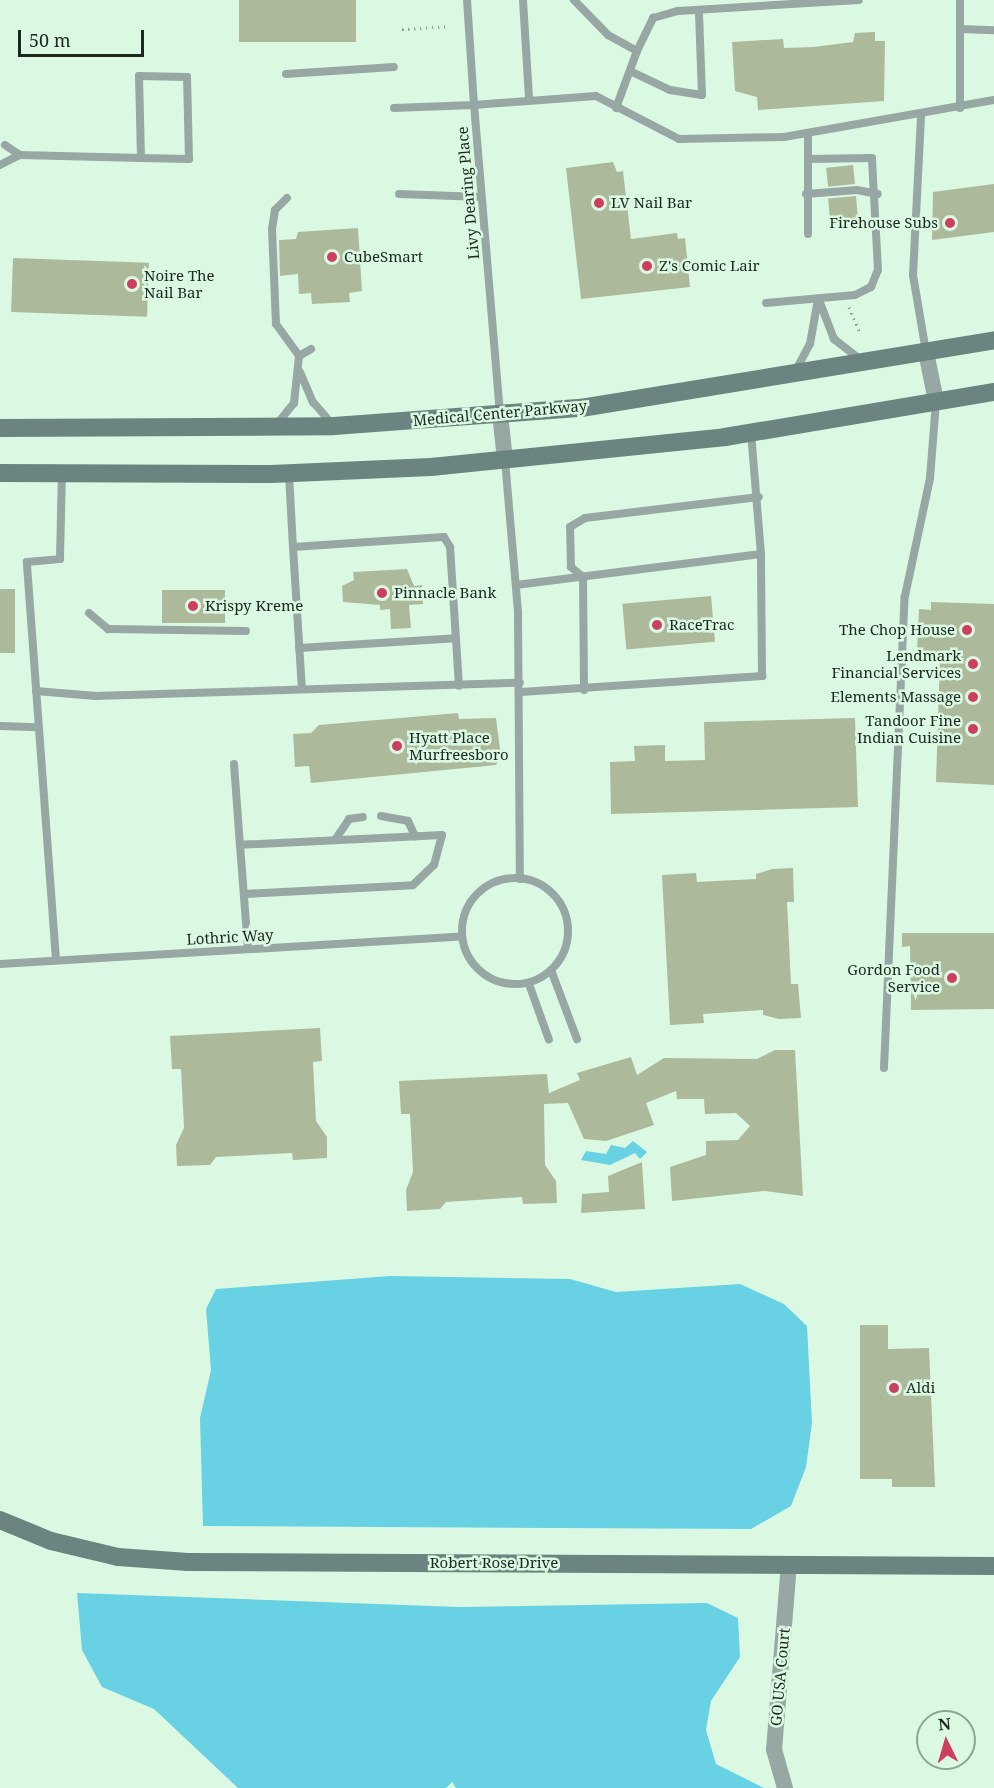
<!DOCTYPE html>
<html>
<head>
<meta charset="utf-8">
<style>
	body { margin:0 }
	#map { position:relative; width:994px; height:1788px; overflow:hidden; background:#dbf9e2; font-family:"Noto Serif",serif }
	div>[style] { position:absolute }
	.water>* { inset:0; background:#68d2e4 }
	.building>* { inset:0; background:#adb99b; transform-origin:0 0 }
	.path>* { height:3px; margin-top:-1.5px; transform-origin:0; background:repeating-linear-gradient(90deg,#8da392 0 1.5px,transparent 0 6px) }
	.lane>* { height:8px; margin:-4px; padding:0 4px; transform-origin:4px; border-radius:4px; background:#96a7a4 }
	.lane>.ring { margin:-4px; padding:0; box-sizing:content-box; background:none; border:8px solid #96a7a4; border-radius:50% }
	.street>* { height:16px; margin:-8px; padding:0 8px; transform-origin:8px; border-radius:8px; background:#96a7a4 }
	.secondary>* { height:18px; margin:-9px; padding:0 9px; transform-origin:9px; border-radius:9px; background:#6b847f }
	.dots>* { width:16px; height:16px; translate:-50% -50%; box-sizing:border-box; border:3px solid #dbf9e2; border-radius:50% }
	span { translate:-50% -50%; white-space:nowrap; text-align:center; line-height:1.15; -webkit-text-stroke:5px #dbf9e2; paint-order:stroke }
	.street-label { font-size:15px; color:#1c271f }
	.poi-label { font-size:15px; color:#1c271f }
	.left { translate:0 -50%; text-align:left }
	.right { translate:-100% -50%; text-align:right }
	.north { position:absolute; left:916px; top:1710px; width:60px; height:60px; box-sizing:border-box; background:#dbf9e2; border:2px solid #8fa594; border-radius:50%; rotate:355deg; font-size:16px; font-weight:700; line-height:24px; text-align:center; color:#1c271f }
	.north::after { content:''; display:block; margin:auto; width:21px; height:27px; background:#ce3e5e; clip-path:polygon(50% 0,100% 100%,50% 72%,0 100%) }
	.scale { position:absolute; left:18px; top:30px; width:126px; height:27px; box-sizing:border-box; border:3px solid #1c271f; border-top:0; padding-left:8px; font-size:18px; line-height:21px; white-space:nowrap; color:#1c271f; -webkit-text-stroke:4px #dbf9e2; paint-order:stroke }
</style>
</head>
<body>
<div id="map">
	<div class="water">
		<div style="clip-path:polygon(633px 1141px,647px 1152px,640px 1159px,635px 1153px,610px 1165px,581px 1160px,586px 1151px,606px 1154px,611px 1145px,625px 1148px)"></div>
		<div style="clip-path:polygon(390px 1276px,570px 1279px,616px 1292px,740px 1284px,784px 1304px,807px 1326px,812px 1423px,806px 1467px,791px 1506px,751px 1529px,203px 1526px,200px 1418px,211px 1370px,206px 1309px,216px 1289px)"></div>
		<div style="clip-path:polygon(77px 1593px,459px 1607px,707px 1603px,738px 1618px,740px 1657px,711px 1701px,706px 1730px,716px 1764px,764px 1788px,456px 1788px,452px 1782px,446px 1788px,238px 1788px,154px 1709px,102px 1687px,82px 1650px)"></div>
	</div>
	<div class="building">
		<div style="left:239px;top:0;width:117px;height:42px"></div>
		<div style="clip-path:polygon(875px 32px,875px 41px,885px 41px,884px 101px,758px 110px,757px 97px,735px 91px,732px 42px,783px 39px,784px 48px,813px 47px,853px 42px,855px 33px)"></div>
		<div style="clip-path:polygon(613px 162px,617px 172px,623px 171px,631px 239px,677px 233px,678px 239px,685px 238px,690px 287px,581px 299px,566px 168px)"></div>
		<div style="left:853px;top:165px;width:19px;height:27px;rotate:84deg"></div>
		<div style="clip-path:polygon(994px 184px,994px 232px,932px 240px,933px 192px)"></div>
		<div style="left:856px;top:196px;width:24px;height:28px;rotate:85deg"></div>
		<div style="clip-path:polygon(358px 228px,362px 291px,349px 293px,350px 302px,312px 304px,311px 293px,299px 294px,298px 274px,280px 276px,279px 240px,296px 239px,298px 232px)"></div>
		<div style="left:13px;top:258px;width:136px;height:54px;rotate:2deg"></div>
		<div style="clip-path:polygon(407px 569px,414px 586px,422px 585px,423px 604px,409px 605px,411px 628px,391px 629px,390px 609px,380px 610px,380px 605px,343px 602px,342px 586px,354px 580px,353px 572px)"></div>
		<div style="left:0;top:589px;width:15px;height:64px"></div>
		<div style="left:162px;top:590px;width:63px;height:33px"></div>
		<div style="left:711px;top:596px;width:46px;height:89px;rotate:85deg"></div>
		<div style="clip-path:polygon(931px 602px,994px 604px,994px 785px,936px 782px,940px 657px,917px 651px,919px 609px,931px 610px)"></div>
		<div style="clip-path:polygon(458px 713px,459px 719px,496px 718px,501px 757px,496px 765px,311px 783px,309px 766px,295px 767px,293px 734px,311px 733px,319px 725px)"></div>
		<div style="clip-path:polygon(855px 718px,858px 807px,611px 814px,610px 762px,635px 761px,634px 746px,665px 745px,665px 761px,705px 760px,704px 722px)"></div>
		<div style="clip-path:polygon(793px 868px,794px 902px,787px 902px,791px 984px,798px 984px,801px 1018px,779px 1019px,763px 1015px,763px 1010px,703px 1014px,704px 1023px,670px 1025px,662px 875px,696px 873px,697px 882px,756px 879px,756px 874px,772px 869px)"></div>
		<div style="clip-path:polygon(902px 933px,994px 933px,994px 1009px,911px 1010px,910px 946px,902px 947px)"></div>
		<div style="clip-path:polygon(320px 1028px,322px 1061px,313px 1062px,316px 1121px,327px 1137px,327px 1158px,293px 1160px,292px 1153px,216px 1157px,210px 1165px,177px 1166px,176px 1145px,184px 1128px,181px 1069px,172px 1069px,170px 1036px)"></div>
		<div style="clip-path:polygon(775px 1050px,795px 1050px,803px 1196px,765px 1191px,672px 1201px,670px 1167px,706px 1155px,706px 1141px,738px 1140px,750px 1126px,736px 1113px,705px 1114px,704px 1099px,677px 1099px,676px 1091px,646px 1103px,654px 1125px,606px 1141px,584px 1139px,568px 1103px,544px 1104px,545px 1165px,556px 1181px,557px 1203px,523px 1204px,522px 1197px,446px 1202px,440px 1209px,407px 1211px,406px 1190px,413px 1172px,410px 1114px,401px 1114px,399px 1081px,547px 1074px,549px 1093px,580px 1080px,577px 1073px,631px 1057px,637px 1075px,664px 1058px,757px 1059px)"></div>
		<div style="clip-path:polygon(642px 1162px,645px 1209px,581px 1213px,582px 1194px,609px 1192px,608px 1176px)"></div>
		<div style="clip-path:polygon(860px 1325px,888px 1325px,888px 1349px,929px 1348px,935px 1487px,892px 1487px,892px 1479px,860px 1479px)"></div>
	</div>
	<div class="path">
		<div style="left:402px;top:29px;width:48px;rotate:-3.6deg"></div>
		<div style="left:849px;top:307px;width:28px;rotate:67deg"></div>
	</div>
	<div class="lane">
		<div style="left:523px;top:0;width:99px;rotate:86.5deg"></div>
		<div style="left:574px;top:0;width:49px;rotate:45.8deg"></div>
		<div style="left:608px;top:35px;width:33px;rotate:29deg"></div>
		<div style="left:637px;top:51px;width:37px;rotate:-64deg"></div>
		<div style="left:653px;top:18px;width:26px;rotate:-16deg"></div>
		<div style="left:678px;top:11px;width:181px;rotate:-3.5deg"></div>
		<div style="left:960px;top:29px;width:34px;rotate:2deg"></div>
		<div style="left:630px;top:71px;width:44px;rotate:25.4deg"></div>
		<div style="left:670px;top:90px;width:32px;rotate:9deg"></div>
		<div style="left:702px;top:95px;width:83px;rotate:-92.1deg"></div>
		<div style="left:286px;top:74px;width:108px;rotate:-3.7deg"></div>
		<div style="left:394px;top:108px;width:80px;rotate:-2.1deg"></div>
		<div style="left:474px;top:105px;width:105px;rotate:-93.8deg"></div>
		<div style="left:616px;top:108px;width:61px;rotate:-69.8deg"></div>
		<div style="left:960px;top:108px;width:108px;rotate:-90deg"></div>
		<div style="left:921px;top:117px;width:158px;rotate:92.9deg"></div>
		<div style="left:913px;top:275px;width:78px;rotate:80.4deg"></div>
		<div style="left:808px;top:134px;width:100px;rotate:90deg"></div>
		<div style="left:5px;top:145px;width:18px;rotate:34deg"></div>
		<div style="left:0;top:165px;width:22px;rotate:-27deg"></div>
		<div style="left:20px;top:155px;width:121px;rotate:1.4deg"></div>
		<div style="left:141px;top:158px;width:48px;rotate:1.2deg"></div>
		<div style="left:189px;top:159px;width:82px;rotate:-91.4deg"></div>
		<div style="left:187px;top:77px;width:48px;rotate:-178.8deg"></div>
		<div style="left:139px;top:76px;width:82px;rotate:88.6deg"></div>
		<div style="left:399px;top:194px;width:82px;rotate:2.1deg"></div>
		<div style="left:806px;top:194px;width:51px;rotate:-4.5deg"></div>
		<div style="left:857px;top:190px;width:21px;rotate:11deg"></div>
		<div style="left:287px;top:198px;width:17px;rotate:135deg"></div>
		<div style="left:275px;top:210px;width:19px;rotate:99deg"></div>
		<div style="left:272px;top:229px;width:95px;rotate:87.6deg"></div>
		<div style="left:276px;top:324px;width:39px;rotate:54deg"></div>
		<div style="left:819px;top:300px;width:42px;rotate:69deg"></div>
		<div style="left:834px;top:339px;width:36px;rotate:38deg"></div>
		<div style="left:766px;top:303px;width:89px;rotate:-5.1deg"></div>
		<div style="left:855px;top:295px;width:18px;rotate:-27deg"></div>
		<div style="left:871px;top:287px;width:18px;rotate:-68deg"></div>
		<div style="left:878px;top:270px;width:112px;rotate:-93.1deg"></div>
		<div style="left:872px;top:158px;width:64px;rotate:179.1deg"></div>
		<div style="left:300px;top:372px;width:33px;rotate:67deg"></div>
		<div style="left:313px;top:402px;width:29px;rotate:49deg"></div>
		<div style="left:795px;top:372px;width:32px;rotate:-62deg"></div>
		<div style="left:810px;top:344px;width:46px;rotate:-79.9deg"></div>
		<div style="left:500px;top:414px;width:310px;rotate:-94.8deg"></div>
		<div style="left:474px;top:105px;width:122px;rotate:-4.2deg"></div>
		<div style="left:596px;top:96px;width:93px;rotate:27.4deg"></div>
		<div style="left:679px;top:139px;width:105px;rotate:-1.1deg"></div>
		<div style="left:784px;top:137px;width:213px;rotate:-10deg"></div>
		<div style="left:277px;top:424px;width:27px;rotate:-51deg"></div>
		<div style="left:294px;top:403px;width:47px;rotate:-83.9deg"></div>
		<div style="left:299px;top:356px;width:14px;rotate:-30deg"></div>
		<div style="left:505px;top:460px;width:154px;rotate:85.1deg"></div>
		<div style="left:518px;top:613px;width:266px;rotate:89.6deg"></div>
		<div style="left:289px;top:474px;width:73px;rotate:86.9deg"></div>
		<div style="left:293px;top:547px;width:151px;rotate:-3.8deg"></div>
		<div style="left:444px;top:537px;width:12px;rotate:59deg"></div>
		<div style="left:450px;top:547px;width:139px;rotate:86.3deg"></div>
		<div style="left:293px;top:547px;width:142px;rotate:86.4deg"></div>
		<div style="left:516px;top:585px;width:247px;rotate:-7.2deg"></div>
		<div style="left:761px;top:554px;width:121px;rotate:-94.7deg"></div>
		<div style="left:89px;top:613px;width:25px;rotate:40deg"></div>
		<div style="left:108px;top:629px;width:138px;rotate:0.8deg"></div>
		<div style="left:299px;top:648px;width:157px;rotate:-3.6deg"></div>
		<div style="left:584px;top:690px;width:113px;rotate:-90.5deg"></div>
		<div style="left:583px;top:577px;width:16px;rotate:-140deg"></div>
		<div style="left:571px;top:567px;width:40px;rotate:-91.4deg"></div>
		<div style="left:570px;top:527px;width:17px;rotate:-31deg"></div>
		<div style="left:585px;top:518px;width:175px;rotate:-6.9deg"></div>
		<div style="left:36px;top:691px;width:60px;rotate:4.8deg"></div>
		<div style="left:96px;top:696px;width:424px;rotate:-1.8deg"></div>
		<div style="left:521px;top:692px;width:242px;rotate:-3.8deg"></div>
		<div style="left:762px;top:676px;width:122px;rotate:-90.5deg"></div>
		<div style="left:0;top:726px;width:38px;rotate:2deg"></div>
		<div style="left:234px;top:764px;width:81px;rotate:85.8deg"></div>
		<div style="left:381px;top:816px;width:27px;rotate:10deg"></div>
		<div style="left:408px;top:821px;width:17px;rotate:65deg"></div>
		<div style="left:335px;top:840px;width:25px;rotate:-56deg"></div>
		<div style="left:349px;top:819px;width:14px;rotate:-8deg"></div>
		<div class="ring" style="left:462px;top:878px;width:98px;height:98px"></div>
		<div style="left:244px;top:894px;width:169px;rotate:-3deg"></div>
		<div style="left:413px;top:885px;width:29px;rotate:-44deg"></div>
		<div style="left:434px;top:865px;width:31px;rotate:-75deg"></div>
		<div style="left:442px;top:835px;width:202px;rotate:177.2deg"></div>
		<div style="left:240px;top:845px;width:104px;rotate:85.6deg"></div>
		<div style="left:56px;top:960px;width:399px;rotate:-94.2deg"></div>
		<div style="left:27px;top:562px;width:33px;rotate:-5deg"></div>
		<div style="left:60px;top:559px;width:85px;rotate:-88.7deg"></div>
		<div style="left:0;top:964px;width:462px;rotate:-3.4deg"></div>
		<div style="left:551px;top:970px;width:74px;rotate:69.4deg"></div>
		<div style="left:529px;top:984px;width:59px;rotate:70.3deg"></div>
		<div style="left:884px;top:1068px;width:472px;rotate:-87.5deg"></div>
		<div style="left:905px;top:596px;width:121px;rotate:-78deg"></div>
		<div style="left:930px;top:478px;width:77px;rotate:-85.5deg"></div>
	</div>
	<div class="street">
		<div style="left:926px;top:352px;width:50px;rotate:78.5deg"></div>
		<div style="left:500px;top:414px;width:46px;rotate:83.8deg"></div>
		<div style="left:785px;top:1788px;width:40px;rotate:-106deg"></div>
		<div style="left:774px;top:1750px;width:186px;rotate:-85.4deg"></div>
	</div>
	<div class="secondary">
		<div style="left:0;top:428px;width:334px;rotate:-0.3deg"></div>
		<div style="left:334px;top:426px;width:248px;rotate:-4.2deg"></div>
		<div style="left:581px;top:408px;width:419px;rotate:-9.3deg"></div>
		<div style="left:0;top:473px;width:271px;rotate:0.2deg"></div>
		<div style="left:271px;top:474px;width:160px;rotate:-2.5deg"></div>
		<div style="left:431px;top:467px;width:296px;rotate:-5.8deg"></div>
		<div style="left:725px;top:437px;width:273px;rotate:-9.5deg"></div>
		<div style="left:0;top:1520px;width:55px;rotate:22.4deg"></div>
		<div style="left:51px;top:1541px;width:69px;rotate:13.4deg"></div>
		<div style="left:118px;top:1557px;width:70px;rotate:4.1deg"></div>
		<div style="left:188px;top:1562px;width:806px;rotate:0.28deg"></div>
	</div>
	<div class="dots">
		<div style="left:599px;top:203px;background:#ce3e5e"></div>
		<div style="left:950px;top:223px;background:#ce3e5e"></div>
		<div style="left:332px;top:257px;background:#ce3e5e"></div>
		<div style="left:647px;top:266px;background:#ce3e5e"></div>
		<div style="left:132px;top:284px;background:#ce3e5e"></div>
		<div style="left:382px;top:593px;background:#ce3e5e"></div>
		<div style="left:193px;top:606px;background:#ce3e5e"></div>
		<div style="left:657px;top:625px;background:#ce3e5e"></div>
		<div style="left:967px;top:630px;background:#ce3e5e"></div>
		<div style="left:973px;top:664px;background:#ce3e5e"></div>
		<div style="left:973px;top:697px;background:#ce3e5e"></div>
		<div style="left:973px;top:729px;background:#ce3e5e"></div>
		<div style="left:397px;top:746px;background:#ce3e5e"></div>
		<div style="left:952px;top:978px;background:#ce3e5e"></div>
		<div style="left:894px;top:1388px;background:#ce3e5e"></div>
	</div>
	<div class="street-label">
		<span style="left:468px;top:193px;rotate:-95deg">Livy Dearing Place</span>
		<span style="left:500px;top:413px;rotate:-5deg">Medical Center Parkway</span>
		<span style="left:230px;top:937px;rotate:-3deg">Lothric Way</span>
		<span style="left:494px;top:1563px">Robert Rose Drive</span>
		<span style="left:780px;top:1677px;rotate:-85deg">GO USA Court</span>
	</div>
	<div class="poi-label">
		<span class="left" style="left:611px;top:203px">LV Nail Bar</span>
		<span class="right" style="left:938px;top:223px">Firehouse Subs</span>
		<span class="left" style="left:344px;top:257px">CubeSmart</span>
		<span class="left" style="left:659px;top:266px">Z's Comic Lair</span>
		<span class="left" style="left:144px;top:284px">Noire The<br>Nail Bar</span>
		<span class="left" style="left:394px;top:593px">Pinnacle Bank</span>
		<span class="left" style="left:205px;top:606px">Krispy Kreme</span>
		<span class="left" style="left:669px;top:625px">RaceTrac</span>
		<span class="right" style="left:955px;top:630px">The Chop House</span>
		<span class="right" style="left:961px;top:664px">Lendmark<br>Financial Services</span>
		<span class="right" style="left:961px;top:697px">Elements Massage</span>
		<span class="right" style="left:961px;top:729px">Tandoor Fine<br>Indian Cuisine</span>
		<span class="left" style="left:409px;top:746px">Hyatt Place<br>Murfreesboro</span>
		<span class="right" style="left:940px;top:978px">Gordon Food<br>Service</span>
		<span class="left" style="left:906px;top:1388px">Aldi</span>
	</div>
	<div class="north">N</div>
	<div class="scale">50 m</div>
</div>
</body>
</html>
